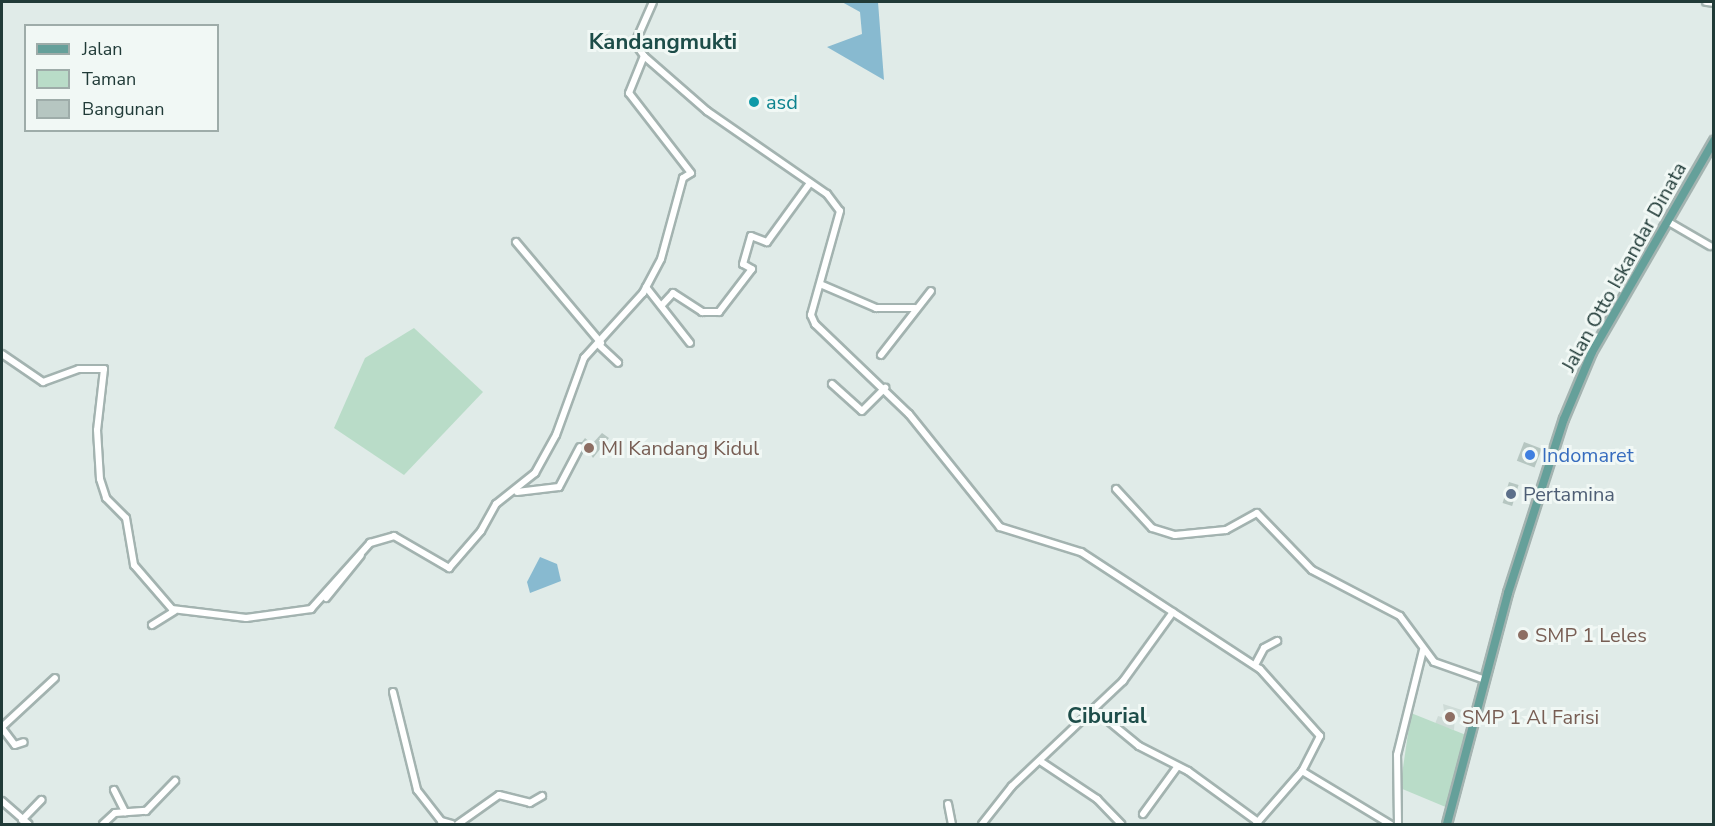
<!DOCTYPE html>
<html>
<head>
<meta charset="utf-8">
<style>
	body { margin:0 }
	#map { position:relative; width:1715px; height:826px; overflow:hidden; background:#e0ebe8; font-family:"Nunito Sans",sans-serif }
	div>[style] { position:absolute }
	.built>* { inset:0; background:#cedbd7 }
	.green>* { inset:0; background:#b9dcc8 }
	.water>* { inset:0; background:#88bad0 }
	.building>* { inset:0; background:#b6c6c1; transform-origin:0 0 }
	.roads { filter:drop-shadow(2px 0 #a3b3b0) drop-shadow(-2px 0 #a3b3b0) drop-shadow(0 2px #a3b3b0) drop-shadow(0 -2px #a3b3b0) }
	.minor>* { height:6px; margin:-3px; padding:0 3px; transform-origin:3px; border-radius:3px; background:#fff }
	.major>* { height:8px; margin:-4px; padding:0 4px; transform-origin:4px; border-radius:4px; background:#65a09a }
	.dots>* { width:16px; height:16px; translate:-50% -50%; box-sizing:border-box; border:3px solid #f1f8f5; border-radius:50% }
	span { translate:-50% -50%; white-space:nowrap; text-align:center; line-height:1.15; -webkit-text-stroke:6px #f1f8f5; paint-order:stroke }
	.culture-label { font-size:20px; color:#0d838f }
	.left { translate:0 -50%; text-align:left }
	.street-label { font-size:20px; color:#213b38 }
	.education-label { font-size:20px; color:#785e54 }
	.shop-label { font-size:20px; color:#366cbe }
	.service-label { font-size:20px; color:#4e5e75 }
	.quarter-label { font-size:22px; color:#1d4d49; font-weight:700 }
	.frame { position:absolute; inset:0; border:3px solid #213b38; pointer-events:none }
	.legend { position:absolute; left:24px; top:24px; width:195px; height:108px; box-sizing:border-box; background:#f1f8f5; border:2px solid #9eaca9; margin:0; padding:8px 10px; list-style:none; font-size:18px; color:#213b38 }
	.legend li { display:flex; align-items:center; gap:12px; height:30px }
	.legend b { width:30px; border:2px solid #9eaca9 }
</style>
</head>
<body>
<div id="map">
	<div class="built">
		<div style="clip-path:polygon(1443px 704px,1465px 711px,1463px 718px,1455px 716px,1454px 730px,1435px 724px,1438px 716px,1445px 718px)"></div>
	</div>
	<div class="green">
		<div style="clip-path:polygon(414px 328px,483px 392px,404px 475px,334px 428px,365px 358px)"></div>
		<div style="clip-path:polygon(1411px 713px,1466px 735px,1448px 808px,1400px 788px)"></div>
	</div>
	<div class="water">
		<div style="clip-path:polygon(842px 2px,878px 2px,884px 80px,827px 47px,862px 34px,860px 12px)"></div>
		<div style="clip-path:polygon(540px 557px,557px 564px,561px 581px,530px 593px,527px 582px)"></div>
	</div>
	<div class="building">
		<div style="left:605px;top:33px;width:23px;height:9px;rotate:29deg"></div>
		<div style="clip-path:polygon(602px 433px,609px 438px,593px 458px,582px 442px,585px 438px,592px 444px)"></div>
		<div style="left:1524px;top:442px;width:19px;height:20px;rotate:21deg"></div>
		<div style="left:1509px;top:482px;width:10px;height:22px;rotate:17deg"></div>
	</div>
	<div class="roads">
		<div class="minor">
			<div style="left:653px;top:2px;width:45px;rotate:113.7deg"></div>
			<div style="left:635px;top:43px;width:16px;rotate:55deg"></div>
			<div style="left:644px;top:56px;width:84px;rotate:41.1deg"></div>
			<div style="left:707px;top:111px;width:146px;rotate:34.7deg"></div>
			<div style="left:827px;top:194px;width:21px;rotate:53deg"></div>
			<div style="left:840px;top:211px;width:108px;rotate:105.6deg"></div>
			<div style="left:811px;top:315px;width:10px;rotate:66deg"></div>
			<div style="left:815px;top:324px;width:130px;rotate:43.8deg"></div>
			<div style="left:909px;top:414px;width:145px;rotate:51.2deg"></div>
			<div style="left:1000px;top:527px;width:85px;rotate:17.2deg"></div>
			<div style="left:1081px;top:552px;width:214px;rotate:33.2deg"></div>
			<div style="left:1260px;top:669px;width:90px;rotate:48.2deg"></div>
			<div style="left:1320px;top:736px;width:39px;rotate:117deg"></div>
			<div style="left:1706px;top:2px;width:8px;rotate:7deg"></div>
			<div style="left:1667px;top:221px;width:50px;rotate:30.2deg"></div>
			<div style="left:516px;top:242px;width:132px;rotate:49.9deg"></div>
			<div style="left:820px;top:284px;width:61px;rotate:23.2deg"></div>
			<div style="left:876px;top:308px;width:39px"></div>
			<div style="left:646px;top:287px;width:71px;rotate:51.8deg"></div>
			<div style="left:662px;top:305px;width:16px;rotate:-47deg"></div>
			<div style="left:673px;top:293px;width:35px;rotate:33deg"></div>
			<div style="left:702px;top:312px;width:17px"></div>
			<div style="left:719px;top:312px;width:54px;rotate:-52.5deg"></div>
			<div style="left:752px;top:269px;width:10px;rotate:-151deg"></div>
			<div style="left:743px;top:264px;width:29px;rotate:-74deg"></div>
			<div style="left:751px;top:236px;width:17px;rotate:21deg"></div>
			<div style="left:767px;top:242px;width:73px;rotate:-53.9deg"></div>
			<div style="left:599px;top:345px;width:26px;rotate:43deg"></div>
			<div style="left:2px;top:354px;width:50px;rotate:34.3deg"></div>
			<div style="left:43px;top:382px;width:38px;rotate:-20deg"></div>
			<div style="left:79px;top:369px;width:25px"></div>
			<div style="left:104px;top:369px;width:61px;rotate:96.5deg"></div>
			<div style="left:97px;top:430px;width:49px;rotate:86.5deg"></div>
			<div style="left:100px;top:479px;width:20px;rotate:72deg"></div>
			<div style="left:106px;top:498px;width:28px;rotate:45deg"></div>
			<div style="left:126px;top:518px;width:48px;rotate:80.3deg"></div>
			<div style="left:134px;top:565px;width:58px;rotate:49.2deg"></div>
			<div style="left:172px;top:609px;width:75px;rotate:6.9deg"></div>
			<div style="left:246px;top:618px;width:66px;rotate:-7.9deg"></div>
			<div style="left:311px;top:609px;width:89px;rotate:-48.2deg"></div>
			<div style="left:370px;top:543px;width:25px;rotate:-16deg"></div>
			<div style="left:394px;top:536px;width:64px;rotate:30.2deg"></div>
			<div style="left:449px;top:568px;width:49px;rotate:-49.1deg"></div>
			<div style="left:481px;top:531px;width:31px;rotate:-61deg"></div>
			<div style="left:496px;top:504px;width:50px;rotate:-38.5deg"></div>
			<div style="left:535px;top:473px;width:43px;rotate:-61.1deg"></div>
			<div style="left:556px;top:435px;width:82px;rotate:-70deg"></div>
			<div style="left:584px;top:358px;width:88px;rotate:-47.8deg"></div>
			<div style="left:643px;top:293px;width:38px;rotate:-62deg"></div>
			<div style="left:661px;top:259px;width:84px;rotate:-74.8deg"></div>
			<div style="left:683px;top:178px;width:9px;rotate:-32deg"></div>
			<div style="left:691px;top:173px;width:101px;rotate:-127.8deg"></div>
			<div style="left:629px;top:93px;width:40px;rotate:-68deg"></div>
			<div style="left:881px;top:355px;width:81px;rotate:-52deg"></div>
			<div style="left:832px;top:384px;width:40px;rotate:42deg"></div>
			<div style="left:862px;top:411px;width:33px;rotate:-45deg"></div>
			<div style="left:1116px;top:489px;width:53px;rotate:47.3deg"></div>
			<div style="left:1152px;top:528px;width:24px;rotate:17deg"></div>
			<div style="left:1175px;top:535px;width:51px;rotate:-5.6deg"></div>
			<div style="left:1226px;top:530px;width:35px;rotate:-29deg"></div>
			<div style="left:1257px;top:513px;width:79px;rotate:46deg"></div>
			<div style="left:1312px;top:570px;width:99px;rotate:27.6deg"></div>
			<div style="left:1400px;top:616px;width:57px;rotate:53.5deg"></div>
			<div style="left:1434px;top:662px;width:54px;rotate:19.4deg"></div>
			<div style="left:517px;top:492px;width:42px;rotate:-6.8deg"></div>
			<div style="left:559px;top:487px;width:45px;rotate:-62.3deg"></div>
			<div style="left:326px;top:598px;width:55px;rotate:-50.9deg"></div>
			<div style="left:152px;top:625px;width:26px;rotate:-32deg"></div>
			<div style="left:1255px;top:665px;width:19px;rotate:-62deg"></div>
			<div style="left:1264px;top:648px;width:15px;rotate:-28deg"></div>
			<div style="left:393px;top:692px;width:101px;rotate:76.2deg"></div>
			<div style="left:417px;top:790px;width:39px;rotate:52deg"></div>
			<div style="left:441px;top:821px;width:11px;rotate:15deg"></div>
			<div style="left:1094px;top:709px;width:58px;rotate:39.4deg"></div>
			<div style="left:1139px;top:746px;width:55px;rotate:27deg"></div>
			<div style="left:1188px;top:771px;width:87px;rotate:36.1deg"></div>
			<div style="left:2px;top:727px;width:72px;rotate:-42.8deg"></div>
			<div style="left:2px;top:728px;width:21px;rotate:53deg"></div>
			<div style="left:15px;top:745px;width:9px;rotate:-18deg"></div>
			<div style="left:1040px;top:761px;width:69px;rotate:33.7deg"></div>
			<div style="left:1097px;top:799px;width:35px;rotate:46deg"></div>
			<div style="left:114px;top:790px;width:25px;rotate:63deg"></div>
			<div style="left:2px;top:801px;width:35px;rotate:41deg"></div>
			<div style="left:948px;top:804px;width:20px;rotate:79deg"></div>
			<div style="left:1143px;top:814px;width:59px;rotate:-53.9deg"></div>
			<div style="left:22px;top:820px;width:28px;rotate:-46deg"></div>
			<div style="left:103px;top:824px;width:16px;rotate:-43deg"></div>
			<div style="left:115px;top:813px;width:31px;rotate:-4deg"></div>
			<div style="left:146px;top:811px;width:42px;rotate:-46deg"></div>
			<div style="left:458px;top:824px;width:50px;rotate:-35.3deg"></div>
			<div style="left:499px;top:795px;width:32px;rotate:14deg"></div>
			<div style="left:530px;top:803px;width:14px;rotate:-30deg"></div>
			<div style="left:982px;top:824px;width:48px;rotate:-51.7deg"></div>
			<div style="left:1012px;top:786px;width:153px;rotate:-43.4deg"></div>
			<div style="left:1123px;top:681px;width:85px;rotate:-54.1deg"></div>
			<div style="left:1256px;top:824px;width:70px;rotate:-49deg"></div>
			<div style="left:1302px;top:771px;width:103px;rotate:31.1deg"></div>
			<div style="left:1398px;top:824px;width:69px;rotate:-90.8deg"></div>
			<div style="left:1397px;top:755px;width:108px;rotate:-76.1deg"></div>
		</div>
		<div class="major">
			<div style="left:1447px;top:824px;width:239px;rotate:-75.2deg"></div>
			<div style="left:1508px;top:593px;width:183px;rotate:-72.2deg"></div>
			<div style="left:1564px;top:419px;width:73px;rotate:-67.3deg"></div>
			<div style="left:1592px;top:352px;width:244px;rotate:-60deg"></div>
		</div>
	</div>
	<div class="dots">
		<div style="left:754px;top:102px;background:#0f9aa8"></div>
		<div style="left:589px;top:448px;background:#8d6e63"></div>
		<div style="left:1530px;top:455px;background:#3f7fe0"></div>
		<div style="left:1511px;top:494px;background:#5c6f8a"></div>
		<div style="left:1523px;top:635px;background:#8d6e63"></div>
		<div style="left:1450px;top:717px;background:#8d6e63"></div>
	</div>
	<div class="culture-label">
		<span class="left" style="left:766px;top:102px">asd</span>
	</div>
	<div class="street-label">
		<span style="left:1624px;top:267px;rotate:-61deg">Jalan Otto Iskandar Dinata</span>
	</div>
	<div class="education-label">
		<span class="left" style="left:601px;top:448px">MI Kandang Kidul</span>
		<span class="left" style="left:1535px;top:635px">SMP 1 Leles</span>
		<span class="left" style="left:1462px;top:717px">SMP 1 Al Farisi</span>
	</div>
	<div class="shop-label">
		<span class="left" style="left:1542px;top:455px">Indomaret</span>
	</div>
	<div class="service-label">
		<span class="left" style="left:1523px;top:494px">Pertamina</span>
	</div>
	<div class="quarter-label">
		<span style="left:663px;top:43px">Kandangmukti</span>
		<span style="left:1107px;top:717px">Ciburial</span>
	</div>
	<div class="frame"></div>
	<ul class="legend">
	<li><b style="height:8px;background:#65a09a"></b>Jalan</li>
	<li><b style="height:16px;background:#b9dcc8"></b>Taman</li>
	<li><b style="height:16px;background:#b6c6c1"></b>Bangunan</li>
	</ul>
</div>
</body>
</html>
